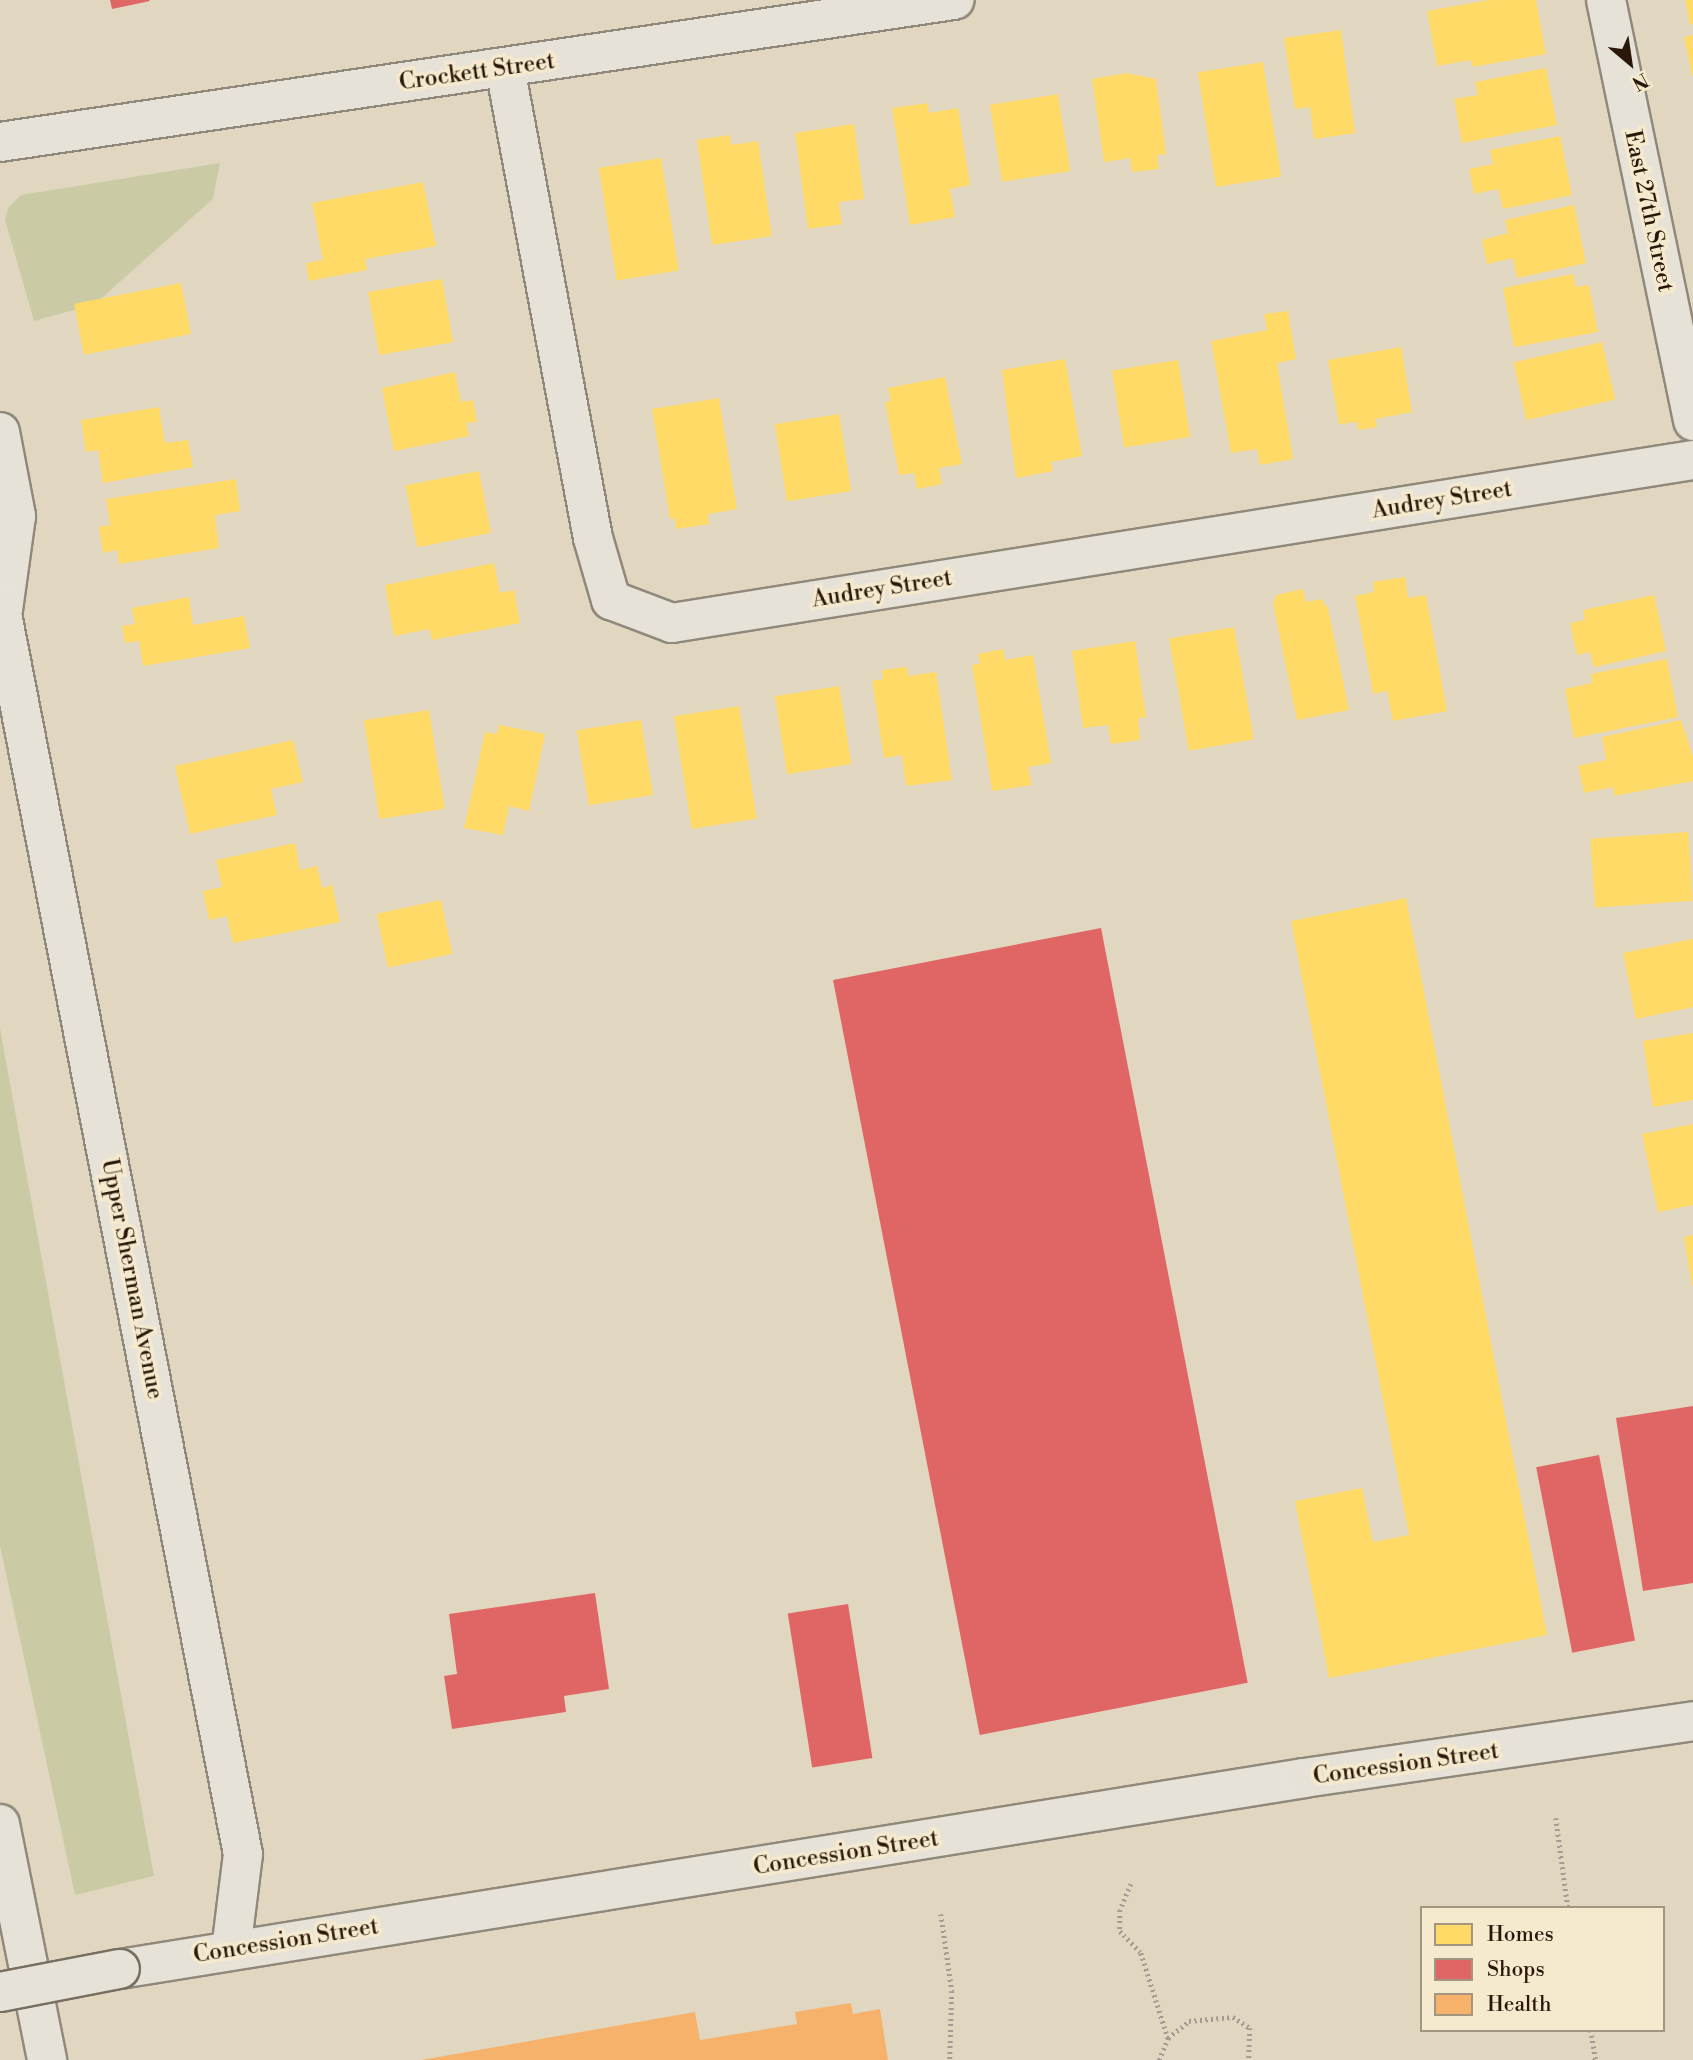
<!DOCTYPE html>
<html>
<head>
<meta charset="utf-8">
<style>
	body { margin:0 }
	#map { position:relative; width:1693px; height:2060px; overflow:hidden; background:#e1d7c1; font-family:"Libre Bodoni",serif }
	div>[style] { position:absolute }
	.green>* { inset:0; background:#cacba4 }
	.homes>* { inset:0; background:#ffd966; transform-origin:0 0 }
	.shops>* { inset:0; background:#e06666; transform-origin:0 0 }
	.health>* { inset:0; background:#f6b26b }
	.path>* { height:4.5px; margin-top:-2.25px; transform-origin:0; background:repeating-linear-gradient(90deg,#a29c93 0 2px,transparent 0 5.5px) }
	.roads { filter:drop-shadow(2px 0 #90887a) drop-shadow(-2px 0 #90887a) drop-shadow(0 2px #90887a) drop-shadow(0 -2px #90887a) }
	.minor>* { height:38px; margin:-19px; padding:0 19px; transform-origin:19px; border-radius:19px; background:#e7e2d7 }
	.tertiary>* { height:38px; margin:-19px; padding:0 19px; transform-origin:19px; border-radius:19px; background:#e7e2d7 }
	.secondary>* { height:38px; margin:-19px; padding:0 19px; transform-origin:19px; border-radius:19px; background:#e7e2d7 }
	.bridges { filter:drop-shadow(2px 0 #766e61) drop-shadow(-2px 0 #766e61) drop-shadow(0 2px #766e61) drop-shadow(0 -2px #766e61) }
	.secondary-bridge>* { height:38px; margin:-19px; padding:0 19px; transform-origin:19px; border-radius:19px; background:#e7e2d7 }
	span { translate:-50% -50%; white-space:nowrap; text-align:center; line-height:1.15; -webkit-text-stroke:7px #f5e9ce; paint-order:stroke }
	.street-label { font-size:23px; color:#291709 }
	.legend { position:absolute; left:1420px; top:1906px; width:245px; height:126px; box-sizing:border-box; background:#f5e9ce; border:2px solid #a3957f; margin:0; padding:9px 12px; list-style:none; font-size:21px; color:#291709 }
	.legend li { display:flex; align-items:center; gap:14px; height:35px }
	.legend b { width:35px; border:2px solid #a3957f }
	.north { position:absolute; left:1595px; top:28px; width:70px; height:70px; -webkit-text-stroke:5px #f5e9ce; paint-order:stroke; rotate:151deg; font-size:19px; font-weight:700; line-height:28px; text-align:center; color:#291709 }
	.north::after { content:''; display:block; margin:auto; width:24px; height:32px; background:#291709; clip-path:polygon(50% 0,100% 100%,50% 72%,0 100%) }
</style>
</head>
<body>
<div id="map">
	<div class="green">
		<div style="clip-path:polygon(220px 163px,213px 199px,95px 304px,34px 321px,5px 220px,8px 208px,21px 195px)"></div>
		<div style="clip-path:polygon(0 1028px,154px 1876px,75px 1895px,0 1546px)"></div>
	</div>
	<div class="homes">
		<div style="clip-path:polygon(1489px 0,1536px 0,1546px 54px,1472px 67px,1471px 60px,1437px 66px,1427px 11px)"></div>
		<div style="clip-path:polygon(1685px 0,1693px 0,1693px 24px,1690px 25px)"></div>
		<div style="clip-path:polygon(1341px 30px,1355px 133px,1314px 139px,1310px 107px,1295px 109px,1284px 38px)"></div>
		<div style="clip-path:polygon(1693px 35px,1693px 76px,1692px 76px,1684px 37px)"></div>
		<div style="left:1263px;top:62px;width:116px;height:66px;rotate:81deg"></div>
		<div style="clip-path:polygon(1546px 68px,1557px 125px,1462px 143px,1454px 99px,1478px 95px,1475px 82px)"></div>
		<div style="clip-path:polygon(1126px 73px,1156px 79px,1166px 154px,1157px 155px,1159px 169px,1132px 172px,1130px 158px,1104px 162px,1092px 79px)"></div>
		<div style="left:1058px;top:94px;width:78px;height:69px;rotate:81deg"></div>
		<div style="clip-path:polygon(928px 103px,929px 113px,958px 108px,970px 185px,950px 189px,955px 217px,910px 225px,892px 108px)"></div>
		<div style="clip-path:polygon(854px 124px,864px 199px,839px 202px,842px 224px,808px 229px,795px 133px)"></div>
		<div style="clip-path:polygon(730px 135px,731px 145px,758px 141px,772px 236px,712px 245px,697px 140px)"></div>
		<div style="clip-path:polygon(1560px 136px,1572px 195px,1503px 209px,1498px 189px,1474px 194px,1469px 169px,1493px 164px,1490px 150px)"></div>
		<div style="left:661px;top:158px;width:114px;height:63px;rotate:81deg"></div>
		<div style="clip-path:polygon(423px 182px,436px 246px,365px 259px,367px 270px,309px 281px,306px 263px,323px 260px,312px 203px)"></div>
		<div style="clip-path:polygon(1574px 205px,1586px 263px,1517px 278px,1513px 258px,1487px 264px,1482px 240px,1508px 233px,1505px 220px)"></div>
		<div style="clip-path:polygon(1573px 274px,1576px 287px,1589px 285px,1598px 332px,1514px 347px,1503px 288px)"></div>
		<div style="left:442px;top:279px;width:64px;height:75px;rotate:80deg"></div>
		<div style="left:181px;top:283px;width:52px;height:109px;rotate:79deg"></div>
		<div style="clip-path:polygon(1288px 311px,1296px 359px,1277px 363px,1293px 459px,1260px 465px,1257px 449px,1231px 453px,1211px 341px,1267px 330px,1264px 314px)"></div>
		<div style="left:1602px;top:342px;width:59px;height:91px;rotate:77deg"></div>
		<div style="clip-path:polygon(1401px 347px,1412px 412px,1375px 419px,1377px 427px,1358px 430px,1357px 422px,1339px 424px,1328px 360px)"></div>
		<div style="clip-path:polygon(1065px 359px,1082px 456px,1051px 462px,1053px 471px,1016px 478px,1002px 370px)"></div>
		<div style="left:1178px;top:360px;width:78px;height:67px;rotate:81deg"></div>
		<div style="clip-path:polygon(455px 372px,461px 402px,473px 400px,477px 422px,466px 423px,469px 436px,394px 451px,382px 388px)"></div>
		<div style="clip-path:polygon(945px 377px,962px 464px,939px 468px,942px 484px,917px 489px,914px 473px,899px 475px,885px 402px,891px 401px,888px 388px)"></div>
		<div style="clip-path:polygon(719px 398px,737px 509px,708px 514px,709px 524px,676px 529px,675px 518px,670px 519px,652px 409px)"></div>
		<div style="clip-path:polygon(159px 407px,165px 443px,188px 440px,193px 467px,103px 483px,98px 450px,86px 452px,81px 420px)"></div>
		<div style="left:839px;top:414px;width:78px;height:65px;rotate:81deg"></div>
		<div style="left:479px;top:471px;width:63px;height:75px;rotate:79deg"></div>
		<div style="clip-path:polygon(236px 479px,240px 511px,215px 515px,219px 548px,119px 564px,117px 550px,103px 553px,99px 527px,110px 525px,106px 499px)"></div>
		<div style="clip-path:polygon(494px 563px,500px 593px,514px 590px,520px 623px,432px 640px,429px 629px,394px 636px,385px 585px)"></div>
		<div style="clip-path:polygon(1405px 577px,1408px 598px,1426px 595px,1447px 711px,1393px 721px,1387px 691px,1373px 694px,1355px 596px,1374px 592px,1373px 582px)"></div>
		<div style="clip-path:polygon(1303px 589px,1306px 602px,1321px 599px,1328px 608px,1349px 710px,1297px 720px,1273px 604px,1276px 595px)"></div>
		<div style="clip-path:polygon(1654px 595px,1666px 651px,1594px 667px,1590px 652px,1577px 655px,1570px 623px,1585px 620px,1583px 610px)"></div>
		<div style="clip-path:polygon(189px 597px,193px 625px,244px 616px,250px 648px,143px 666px,139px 641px,125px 643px,122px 626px,135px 624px,132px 608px)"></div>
		<div style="left:1234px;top:627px;width:114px;height:66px;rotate:80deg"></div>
		<div style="clip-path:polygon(1135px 641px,1146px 717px,1138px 719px,1140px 740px,1111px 744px,1108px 725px,1083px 728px,1072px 651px)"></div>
		<div style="clip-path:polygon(1003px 649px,1005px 660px,1033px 655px,1051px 763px,1028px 767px,1032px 785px,992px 791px,972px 665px,980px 664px,978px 654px)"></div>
		<div style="clip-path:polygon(1667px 659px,1678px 717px,1574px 738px,1565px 689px,1592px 683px,1591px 674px)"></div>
		<div style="clip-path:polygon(907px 667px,908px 676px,936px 672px,952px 780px,906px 786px,902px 755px,884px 758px,872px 681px,883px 679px,882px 670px)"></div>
		<div style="left:839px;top:686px;width:79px;height:65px;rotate:81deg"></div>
		<div style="left:739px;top:706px;width:114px;height:66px;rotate:81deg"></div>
		<div style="left:429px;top:710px;width:100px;height:66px;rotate:81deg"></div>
		<div style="left:641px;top:720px;width:76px;height:65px;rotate:81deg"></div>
		<div style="clip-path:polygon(1681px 720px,1693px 757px,1693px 781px,1614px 796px,1613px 787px,1584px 793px,1578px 766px,1606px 760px,1602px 737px)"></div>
		<div style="clip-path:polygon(499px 725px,545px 734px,529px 811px,509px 806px,503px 835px,464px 828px,485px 732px,497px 734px)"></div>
		<div style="clip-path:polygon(293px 740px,303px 782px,271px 789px,277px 815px,190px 834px,175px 766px)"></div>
		<div style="left:1688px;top:832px;width:69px;height:98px;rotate:86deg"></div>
		<div style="clip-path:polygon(295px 843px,300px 870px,317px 866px,322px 888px,332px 885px,340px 922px,233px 943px,227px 916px,209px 920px,203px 891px,222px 887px,216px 860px)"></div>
		<div style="clip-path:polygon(1406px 898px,1547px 1635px,1329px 1678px,1295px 1501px,1362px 1488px,1373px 1542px,1409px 1535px,1291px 921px)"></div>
		<div style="left:441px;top:900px;width:55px;height:66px;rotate:78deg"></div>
		<div style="clip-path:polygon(1693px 939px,1693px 1007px,1636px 1019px,1623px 953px)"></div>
		<div style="clip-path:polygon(1693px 1033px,1693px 1100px,1653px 1107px,1643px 1041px)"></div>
		<div style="clip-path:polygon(1693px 1124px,1693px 1205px,1658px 1212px,1642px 1134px)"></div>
		<div style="clip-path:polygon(1693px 1235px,1693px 1286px,1692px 1286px,1684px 1237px)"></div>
	</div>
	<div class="shops">
		<div style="clip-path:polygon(110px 0,149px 0,150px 1px,112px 9px)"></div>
		<div style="left:1101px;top:928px;width:769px;height:273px;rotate:79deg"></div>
		<div style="clip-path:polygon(1693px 1406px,1693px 1583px,1643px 1591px,1616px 1418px)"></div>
		<div style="left:1599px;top:1455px;width:189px;height:64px;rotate:79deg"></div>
		<div style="clip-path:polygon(595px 1593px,609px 1689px,564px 1696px,566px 1712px,452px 1729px,444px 1676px,457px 1674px,449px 1614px)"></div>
		<div style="left:848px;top:1604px;width:156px;height:61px;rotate:81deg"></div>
	</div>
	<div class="health">
		<div style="clip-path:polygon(851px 2003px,853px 2014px,880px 2009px,888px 2060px,421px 2060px,695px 2012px,700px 2040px,797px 2024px,795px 2012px)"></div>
	</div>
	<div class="path">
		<div style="left:1556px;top:1818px;width:91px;rotate:82.4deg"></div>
		<div style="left:1131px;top:1884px;width:28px;rotate:113deg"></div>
		<div style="left:1120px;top:1910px;width:21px;rotate:90deg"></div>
		<div style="left:1120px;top:1931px;width:30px;rotate:46deg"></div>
		<div style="left:1141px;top:1953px;width:89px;rotate:72.4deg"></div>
		<div style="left:941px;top:1914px;width:78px;rotate:81.9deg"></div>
		<div style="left:952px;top:1991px;width:69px;rotate:91.7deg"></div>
		<div style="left:1591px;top:2030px;width:30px;rotate:81deg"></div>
		<div style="left:1159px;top:2060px;width:24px;rotate:-68deg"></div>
		<div style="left:1168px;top:2038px;width:27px;rotate:-39deg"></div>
		<div style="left:1189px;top:2021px;width:44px;rotate:-5.2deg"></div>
		<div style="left:1233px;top:2017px;width:20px;rotate:33deg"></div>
		<div style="left:1250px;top:2028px;width:32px;rotate:92deg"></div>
	</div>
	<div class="roads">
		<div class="minor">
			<div style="left:1606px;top:0;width:430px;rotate:78.3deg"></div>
			<div style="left:505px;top:68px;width:478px;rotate:79.4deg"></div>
			<div style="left:593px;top:538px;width:65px;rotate:73.8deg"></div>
			<div style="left:611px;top:600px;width:65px;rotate:20.7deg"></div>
			<div style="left:672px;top:623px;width:1034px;rotate:-9.07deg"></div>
		</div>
		<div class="tertiary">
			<div style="left:0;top:142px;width:965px;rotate:-8.47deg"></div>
		</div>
		<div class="secondary">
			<div style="left:0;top:432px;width:86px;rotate:79.2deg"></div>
			<div style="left:16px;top:516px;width:95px;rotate:97.9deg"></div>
			<div style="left:0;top:604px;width:1273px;rotate:79deg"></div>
			<div style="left:243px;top:1854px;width:97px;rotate:97.1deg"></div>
			<div style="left:0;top:1824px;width:241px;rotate:78.7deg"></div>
			<div style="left:120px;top:1969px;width:1199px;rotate:-9.16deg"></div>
			<div style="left:1304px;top:1778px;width:393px;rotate:-8.3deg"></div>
		</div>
	</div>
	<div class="bridges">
		<div class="secondary-bridge">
			<div style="left:0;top:1992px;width:122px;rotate:-10.9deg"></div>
		</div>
	</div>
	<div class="street-label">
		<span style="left:477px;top:72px;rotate:-8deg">Crockett Street</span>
		<span style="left:1649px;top:211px;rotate:78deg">East 27th Street</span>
		<span style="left:1442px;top:500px;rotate:-9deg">Audrey Street</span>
		<span style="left:882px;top:589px;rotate:-9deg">Audrey Street</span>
		<span style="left:132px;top:1279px;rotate:79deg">Upper Sherman Avenue</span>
		<span style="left:1406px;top:1764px;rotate:-8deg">Concession Street</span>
		<span style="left:846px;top:1853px;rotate:-9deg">Concession Street</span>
		<span style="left:286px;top:1941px;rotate:-9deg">Concession Street</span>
	</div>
	<ul class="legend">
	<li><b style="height:19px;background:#ffd966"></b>Homes</li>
	<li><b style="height:19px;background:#e06666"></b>Shops</li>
	<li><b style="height:19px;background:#f6b26b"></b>Health</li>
	</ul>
	<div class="north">N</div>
</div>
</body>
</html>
